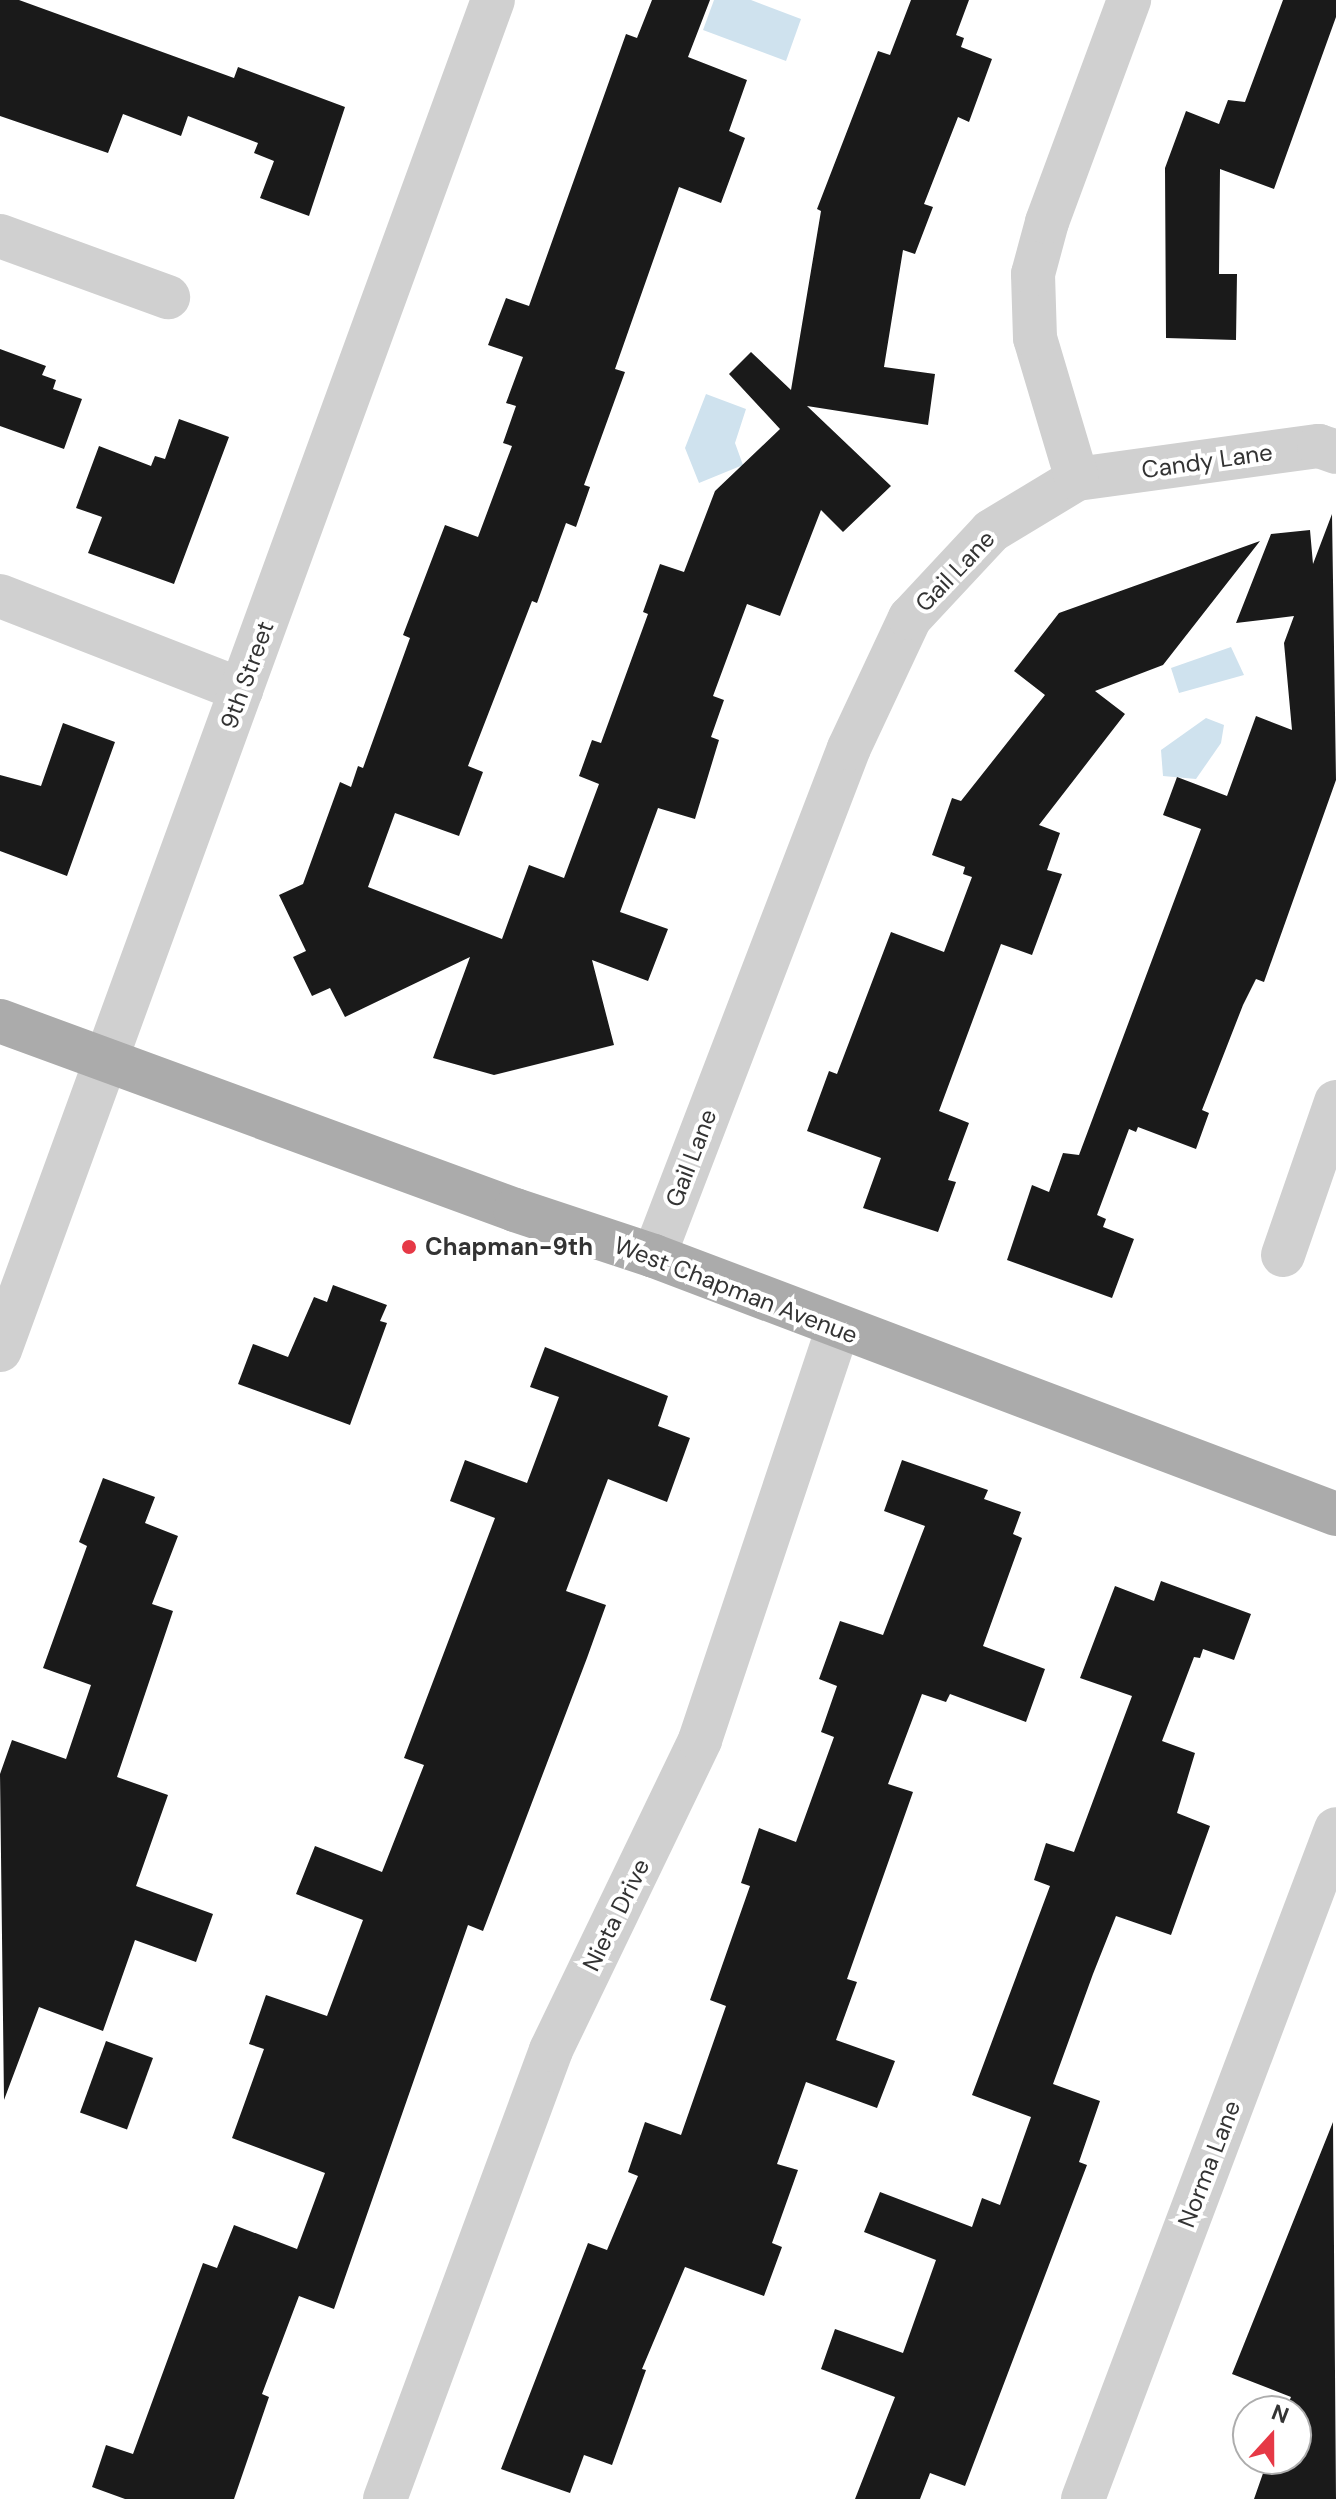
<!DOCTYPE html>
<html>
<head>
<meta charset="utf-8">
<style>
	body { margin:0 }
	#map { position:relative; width:1336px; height:2499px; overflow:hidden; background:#fff; font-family:"DM Sans",sans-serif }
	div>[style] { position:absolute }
	.water>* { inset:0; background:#cfe2ee }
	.building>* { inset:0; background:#1a1a1a; transform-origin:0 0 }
	.minor>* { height:44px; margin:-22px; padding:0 22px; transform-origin:22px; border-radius:22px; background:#d0d0d0 }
	.major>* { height:44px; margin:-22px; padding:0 22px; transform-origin:22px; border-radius:22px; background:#ababab }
	.dots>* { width:22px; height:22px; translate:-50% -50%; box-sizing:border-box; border:4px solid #fff; border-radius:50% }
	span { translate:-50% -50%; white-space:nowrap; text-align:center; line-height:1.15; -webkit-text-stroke:8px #fff; paint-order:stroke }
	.street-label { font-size:24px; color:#333 }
	.poi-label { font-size:24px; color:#333; font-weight:700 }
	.left { translate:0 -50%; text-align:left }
	.north { position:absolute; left:1232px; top:2395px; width:80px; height:80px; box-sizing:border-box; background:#fff; border:2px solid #adadad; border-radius:50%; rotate:21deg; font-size:22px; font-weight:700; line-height:32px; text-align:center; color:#333 }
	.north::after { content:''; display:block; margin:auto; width:28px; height:36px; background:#e63946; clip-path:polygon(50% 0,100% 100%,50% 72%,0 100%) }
</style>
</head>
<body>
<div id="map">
	<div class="water">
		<div style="clip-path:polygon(714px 0,751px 0,801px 19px,786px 61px,703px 30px)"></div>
		<div style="clip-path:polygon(706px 394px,746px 409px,735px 443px,743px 465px,699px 483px,685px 448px)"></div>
		<div style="clip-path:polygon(1231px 647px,1244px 675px,1179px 693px,1171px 668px)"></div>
		<div style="clip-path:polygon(1206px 718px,1224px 725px,1221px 743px,1196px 779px,1163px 776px,1161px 750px)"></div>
	</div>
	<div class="building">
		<div style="clip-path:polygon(0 0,19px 0,234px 78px,238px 67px,345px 107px,309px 216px,260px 198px,274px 161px,254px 153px,258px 143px,188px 116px,181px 136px,123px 114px,108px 153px,0 116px)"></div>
		<div style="clip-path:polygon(652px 0,710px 0,688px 57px,747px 80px,729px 131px,745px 138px,721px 203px,679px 187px,615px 369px,625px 372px,584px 485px,590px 487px,576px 527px,566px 523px,537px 603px,532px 601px,468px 766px,483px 772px,459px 836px,395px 813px,368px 887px,502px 939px,529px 865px,564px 878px,599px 784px,579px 776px,592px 740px,601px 743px,648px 614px,643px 612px,660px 564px,684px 572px,715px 491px,780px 429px,729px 374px,751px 352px,791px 390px,821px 211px,817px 209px,878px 51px,890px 55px,911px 0,969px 0,956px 35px,964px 38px,961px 47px,992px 59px,969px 122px,958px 117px,924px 204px,933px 207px,915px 254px,903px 250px,884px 367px,935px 374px,928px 425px,807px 406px,891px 486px,843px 532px,821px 510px,780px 616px,747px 604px,713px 696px,724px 700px,711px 737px,719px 740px,695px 819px,658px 808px,620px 912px,668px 929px,648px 981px,592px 960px,614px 1045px,494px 1075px,433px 1058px,470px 957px,345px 1017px,330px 988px,312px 996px,293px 957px,306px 951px,279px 895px,303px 884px,340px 782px,351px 787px,358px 766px,363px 768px,410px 638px,403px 635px,445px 525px,478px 537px,512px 446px,503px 443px,516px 406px,506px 403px,523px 357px,488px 345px,506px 298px,529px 306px,626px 34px,637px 38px)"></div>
		<div style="clip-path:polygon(1283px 0,1336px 0,1336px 17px,1274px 189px,1220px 169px,1219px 274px,1237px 274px,1236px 340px,1166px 338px,1165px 168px,1186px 111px,1219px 124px,1228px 100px,1245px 102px)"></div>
		<div style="clip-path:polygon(0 349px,46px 366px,42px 375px,56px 380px,53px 389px,82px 399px,64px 449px,0 426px)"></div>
		<div style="clip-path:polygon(179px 419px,229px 437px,174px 584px,88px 553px,102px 517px,76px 508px,99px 446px,151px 466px,155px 456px,165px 459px)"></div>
		<div style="clip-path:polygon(1332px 514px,1336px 780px,1264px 982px,1256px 979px,1243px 1005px,1202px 1110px,1209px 1113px,1196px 1149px,1138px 1127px,1136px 1132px,1129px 1129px,1097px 1215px,1106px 1219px,1103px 1227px,1134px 1239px,1112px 1298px,1007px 1260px,1032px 1185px,1049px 1192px,1063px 1153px,1079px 1155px,1201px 829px,1163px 815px,1177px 777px,1227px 796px,1256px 716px,1292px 730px,1284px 643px,1294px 616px,1236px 623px,1271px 534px,1310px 530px,1313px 564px)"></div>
		<div style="clip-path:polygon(1260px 541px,1163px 665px,1095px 691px,1125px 714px,1039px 825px,1060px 833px,1047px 870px,1062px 874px,1032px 955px,1001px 944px,939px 1111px,969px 1123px,948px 1180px,956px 1182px,938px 1232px,863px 1208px,881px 1158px,807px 1131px,829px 1071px,837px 1074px,891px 932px,944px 952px,972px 877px,963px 874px,965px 867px,932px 855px,952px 798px,961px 801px,1045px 695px,1014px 671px,1059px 613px)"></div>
		<div style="clip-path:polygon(63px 723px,115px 742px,67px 876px,0 851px,0 775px,41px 786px)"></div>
		<div style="clip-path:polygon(333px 1285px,387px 1305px,380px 1321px,387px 1323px,350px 1425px,238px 1384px,253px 1344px,288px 1357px,314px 1297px,327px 1302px)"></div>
		<div style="clip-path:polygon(545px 1347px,668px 1396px,658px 1426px,690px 1438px,667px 1502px,608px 1479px,566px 1591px,606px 1605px,587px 1658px,483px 1931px,468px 1925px,334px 2309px,299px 2296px,262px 2394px,269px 2397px,234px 2499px,125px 2499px,92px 2487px,106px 2445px,133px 2454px,203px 2263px,217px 2268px,234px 2225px,297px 2249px,325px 2173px,232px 2138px,264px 2049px,249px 2044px,266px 1995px,327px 2016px,363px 1920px,296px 1894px,315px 1846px,382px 1872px,424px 1765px,404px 1758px,495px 1518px,450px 1501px,465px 1460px,527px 1483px,559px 1397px,530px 1387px)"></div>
		<div style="clip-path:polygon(902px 1460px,988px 1490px,984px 1499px,1021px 1512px,1013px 1534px,1022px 1538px,983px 1646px,1045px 1669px,1026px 1722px,950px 1694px,946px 1702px,922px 1694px,888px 1784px,913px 1792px,847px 1979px,857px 1982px,836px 2040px,895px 2061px,877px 2108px,806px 2082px,777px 2164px,798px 2170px,772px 2243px,782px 2247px,764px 2296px,685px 2267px,642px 2369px,646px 2370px,612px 2465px,584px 2455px,570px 2493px,501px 2469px,588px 2243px,607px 2250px,638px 2176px,628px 2172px,645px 2122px,681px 2135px,726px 2006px,710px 2000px,750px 1886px,741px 1883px,759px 1828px,796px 1842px,834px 1737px,821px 1732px,837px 1686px,819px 1679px,840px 1621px,883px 1635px,925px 1526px,884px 1511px)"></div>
		<div style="clip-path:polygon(103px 1478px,155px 1497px,145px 1523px,178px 1536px,152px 1604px,173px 1611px,117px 1777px,168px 1795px,136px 1886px,213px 1914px,196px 1962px,135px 1940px,103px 2031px,39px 2007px,4px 2100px,0 1774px,12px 1740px,66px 1759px,91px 1685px,43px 1668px,87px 1546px,79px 1542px)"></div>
		<div style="clip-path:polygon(1161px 1581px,1251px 1614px,1234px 1660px,1203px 1649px,1200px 1658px,1194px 1657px,1162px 1741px,1195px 1753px,1177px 1813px,1210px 1826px,1171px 1935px,1116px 1916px,1093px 1974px,1053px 2084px,1100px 2101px,1079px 2162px,1087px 2165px,965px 2486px,930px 2473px,920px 2499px,855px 2499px,895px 2397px,821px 2369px,835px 2329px,903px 2353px,936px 2260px,864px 2232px,880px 2192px,972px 2227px,982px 2198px,1000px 2205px,1031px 2117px,972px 2095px,1050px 1886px,1034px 1880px,1046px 1843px,1074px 1852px,1132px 1696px,1080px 1678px,1115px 1586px,1154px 1601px)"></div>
		<div style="left:106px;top:2041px;width:50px;height:76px;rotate:20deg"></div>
		<div style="clip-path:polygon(1333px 2122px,1336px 2499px,1254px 2499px,1268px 2459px,1296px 2459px,1296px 2411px,1285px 2411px,1291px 2397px,1232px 2374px)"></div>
	</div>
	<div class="minor">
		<div style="left:0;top:236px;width:179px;rotate:20deg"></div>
		<div style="left:1077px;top:479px;width:244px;rotate:-7.8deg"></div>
		<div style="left:1319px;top:446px;width:18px;rotate:19deg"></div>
		<div style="left:0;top:596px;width:259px;rotate:21.3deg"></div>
		<div style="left:1283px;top:1255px;width:162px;rotate:-70.9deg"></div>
		<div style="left:654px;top:1256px;width:544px;rotate:-69deg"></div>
		<div style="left:849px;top:748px;width:144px;rotate:-64.9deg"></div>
		<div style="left:910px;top:618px;width:119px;rotate:-47deg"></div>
		<div style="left:991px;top:531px;width:100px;rotate:-31.2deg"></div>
		<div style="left:1077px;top:479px;width:147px;rotate:-106.6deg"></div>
		<div style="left:1035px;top:338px;width:64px;rotate:-91.8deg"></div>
		<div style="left:1033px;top:274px;width:54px;rotate:-74.9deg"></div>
		<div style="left:1047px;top:222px;width:237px;rotate:-69.7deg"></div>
		<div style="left:0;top:1350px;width:1437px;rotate:-69.94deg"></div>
		<div style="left:385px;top:2499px;width:479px;rotate:-69.7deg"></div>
		<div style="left:551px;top:2050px;width:344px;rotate:-64.3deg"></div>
		<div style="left:700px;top:1740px;width:434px;rotate:-71.5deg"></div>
		<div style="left:1083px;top:2499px;width:716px;rotate:-69.31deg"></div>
	</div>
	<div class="major">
		<div style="left:0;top:1021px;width:549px;rotate:20.15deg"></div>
		<div style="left:515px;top:1210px;width:146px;rotate:18.3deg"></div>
		<div style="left:654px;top:1256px;width:729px;rotate:20.72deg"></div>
	</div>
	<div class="dots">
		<div style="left:409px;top:1247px;background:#e63946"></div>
	</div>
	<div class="street-label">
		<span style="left:1207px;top:461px;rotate:-8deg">Candy Lane</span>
		<span style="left:955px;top:571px;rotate:-46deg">Gail Lane</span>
		<span style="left:247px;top:675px;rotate:-70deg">9th Street</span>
		<span style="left:691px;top:1158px;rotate:-69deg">Gail Lane</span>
		<span style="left:736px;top:1290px;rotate:21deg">West Chapman Avenue</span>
		<span style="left:616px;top:1915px;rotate:-64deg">Nieta Drive</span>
		<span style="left:1209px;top:2164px;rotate:-69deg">Norma Lane</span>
	</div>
	<div class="poi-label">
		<span class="left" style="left:425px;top:1247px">Chapman-9th</span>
	</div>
	<div class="north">N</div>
</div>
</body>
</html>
